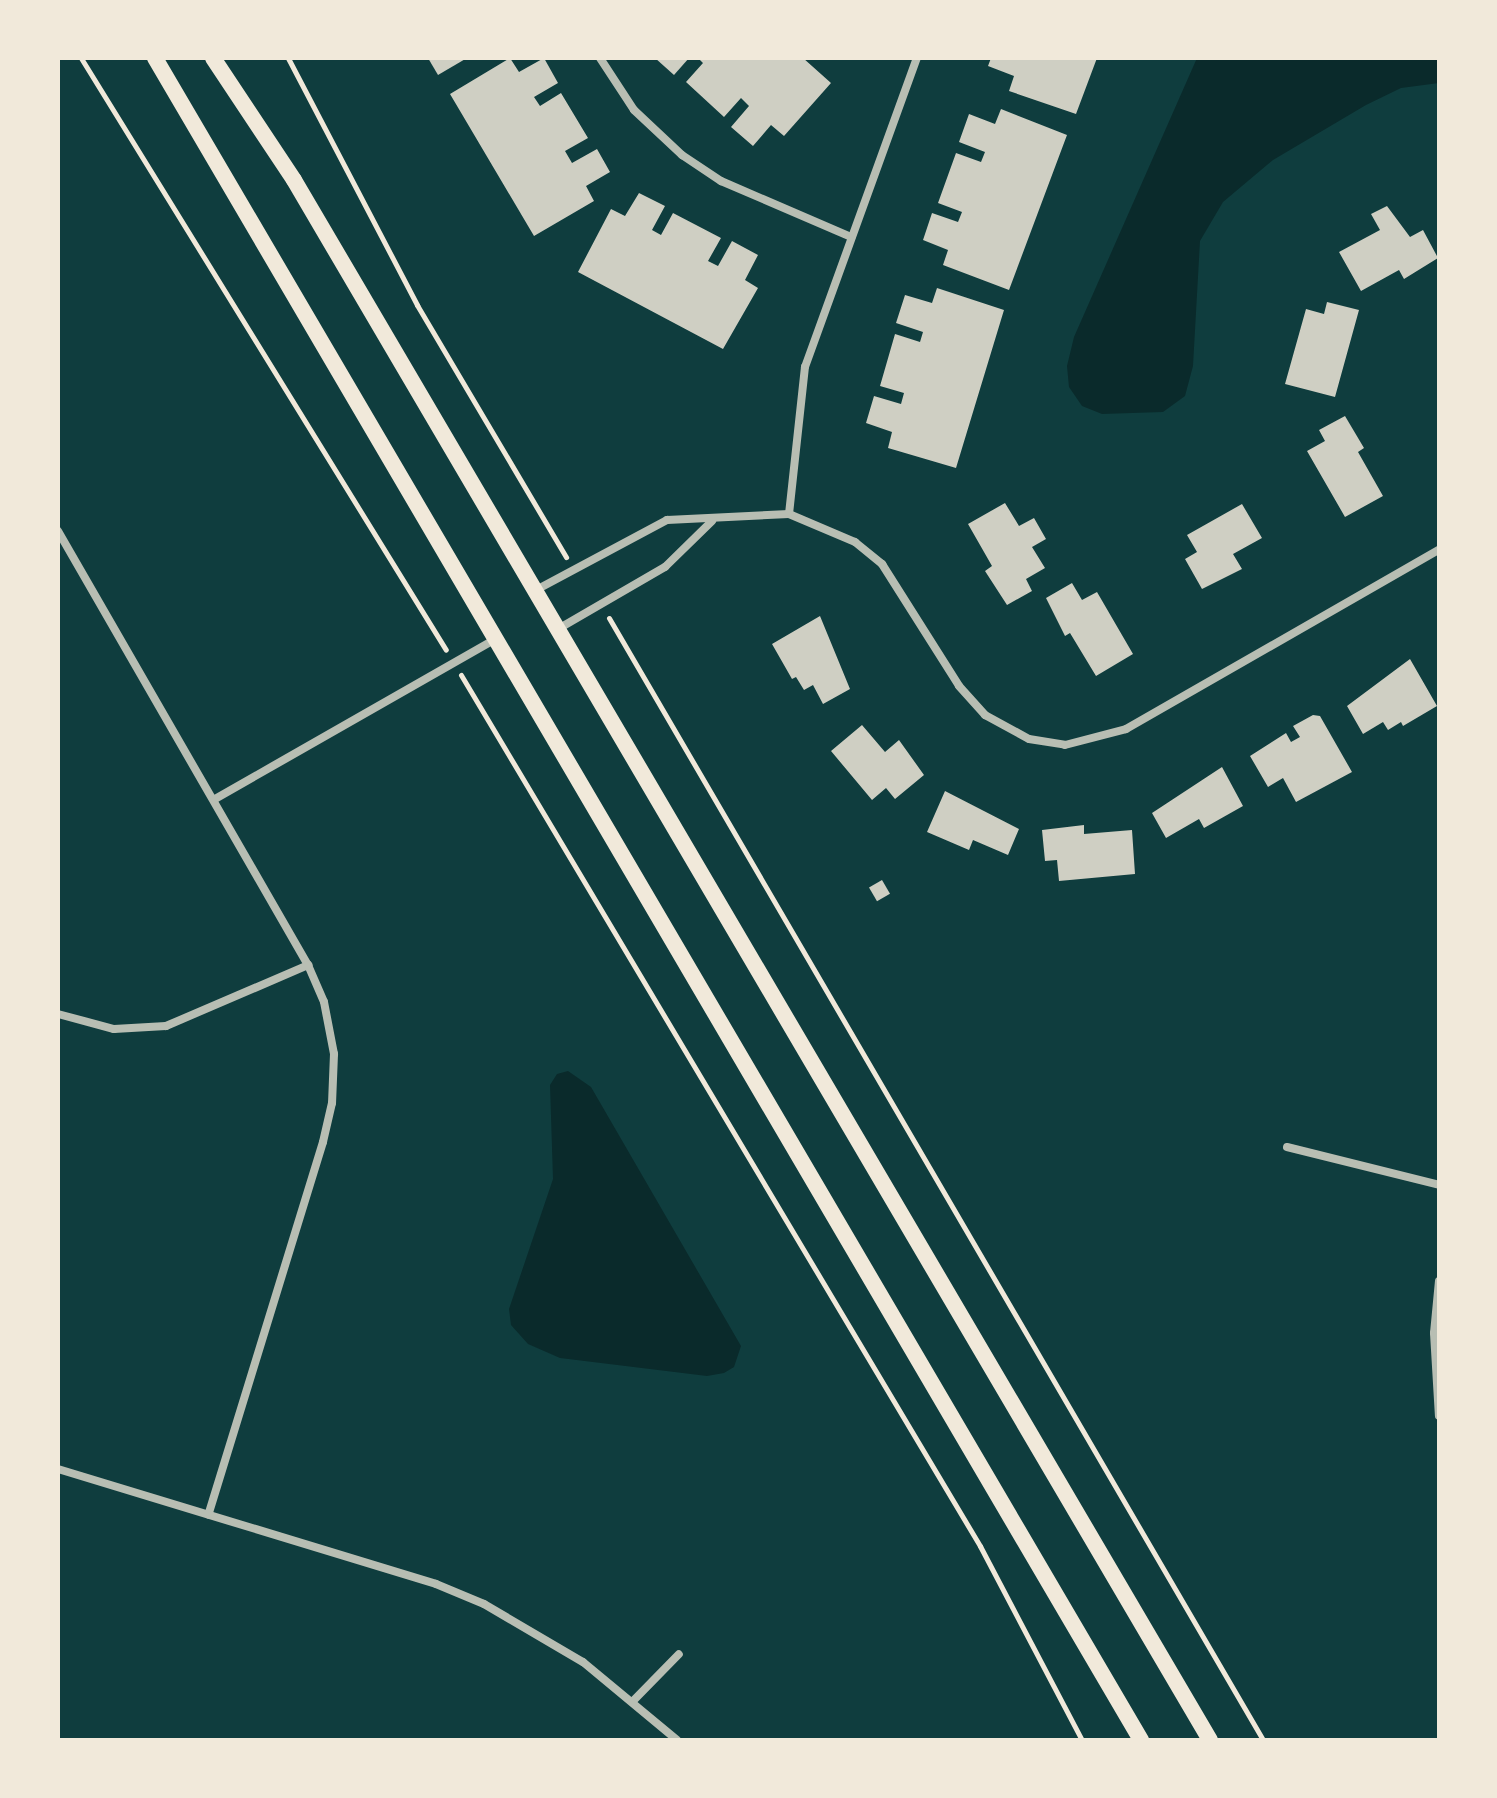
<!DOCTYPE html>
<html>
<head>
<meta charset="utf-8">
<style>
	body { margin:0 }
	#map { position:relative; width:1497px; height:1798px; overflow:hidden; background:#0f3d3e; font-family:"PT Sans",sans-serif }
	div>[style] { position:absolute }
	.water>* { inset:0; background:#0a2a2b }
	.building>* { inset:0; background:#cfcfc3; transform-origin:0 0 }
	.path>* { height:5px; margin:-2.5px; padding:0 2.5px; transform-origin:2.5px; border-radius:2.5px; background:#f1e9da }
	.minor>* { height:8px; margin:-4px; padding:0 4px; transform-origin:4px; border-radius:4px; background:#b8beb3 }
	.secondary>* { height:16px; margin:-8px; padding:0 8px; transform-origin:8px; border-radius:8px; background:#f1e9da }
	span { translate:-50% -50%; white-space:nowrap; text-align:center; line-height:1.15; -webkit-text-stroke:7px #f1e9da; paint-order:stroke }
	.frame { position:absolute; inset:0; border:60px solid #f1e9da; pointer-events:none }
</style>
</head>
<body>
<div id="map">
	<div class="water">
		<div style="clip-path:polygon(1197px 58px,1439px 58px,1439px 83px,1401px 88px,1366px 105px,1273px 160px,1223px 202px,1200px 241px,1193px 366px,1185px 396px,1163px 412px,1102px 414px,1082px 406px,1069px 387px,1067px 366px,1074px 337px)"></div>
		<div style="clip-path:polygon(568px 1071px,591px 1087px,741px 1346px,734px 1367px,724px 1373px,707px 1376px,560px 1358px,528px 1344px,511px 1325px,509px 1309px,553px 1179px,550px 1085px,557px 1074px)"></div>
	</div>
	<div class="building">
		<div style="clip-path:polygon(428px 58px,467px 58px,438px 75px)"></div>
		<div style="clip-path:polygon(510px 58px,519px 72px,544px 58px,558px 83px,534px 97px,540px 106px,561px 93px,588px 138px,565px 151px,572px 163px,597px 149px,610px 172px,586px 186px,594px 201px,534px 236px,450px 94px)"></div>
		<div style="clip-path:polygon(655px 58px,689px 58px,674px 75px)"></div>
		<div style="clip-path:polygon(698px 58px,803px 58px,831px 83px,784px 136px,771px 125px,753px 146px,731px 127px,749px 106px,741px 98px,724px 117px,686px 82px,703px 63px)"></div>
		<div style="clip-path:polygon(991px 58px,1097px 58px,1076px 114px,1009px 91px,1014px 76px,988px 66px)"></div>
		<div style="clip-path:polygon(1001px 109px,1067px 135px,1009px 290px,943px 265px,948px 250px,923px 240px,932px 213px,958px 222px,962px 212px,938px 203px,956px 153px,981px 162px,985px 152px,959px 142px,969px 114px,995px 124px)"></div>
		<div style="clip-path:polygon(639px 193px,665px 206px,652px 230px,661px 235px,673px 213px,721px 238px,708px 261px,718px 266px,732px 241px,758px 255px,745px 280px,758px 288px,723px 349px,578px 272px,611px 209px,625px 216px)"></div>
		<div style="clip-path:polygon(1387px 206px,1410px 237px,1423px 230px,1438px 258px,1404px 279px,1399px 270px,1361px 291px,1339px 252px,1380px 230px,1371px 214px)"></div>
		<div style="clip-path:polygon(937px 288px,1004px 310px,956px 468px,888px 448px,892px 432px,866px 423px,874px 396px,901px 404px,904px 393px,880px 386px,895px 334px,920px 342px,923px 332px,896px 323px,905px 295px,932px 303px)"></div>
		<div style="clip-path:polygon(1327px 302px,1359px 310px,1335px 397px,1285px 384px,1306px 309px,1324px 314px)"></div>
		<div style="clip-path:polygon(1345px 416px,1364px 448px,1358px 452px,1383px 496px,1345px 517px,1307px 451px,1325px 441px,1319px 430px)"></div>
		<div style="clip-path:polygon(1005px 503px,1019px 526px,1034px 518px,1046px 539px,1032px 547px,1045px 568px,1026px 579px,1032px 591px,1007px 605px,985px 571px,992px 566px,968px 524px)"></div>
		<div style="clip-path:polygon(1242px 504px,1262px 538px,1233px 554px,1242px 569px,1202px 589px,1185px 559px,1197px 552px,1187px 535px)"></div>
		<div style="clip-path:polygon(1072px 583px,1082px 600px,1097px 592px,1133px 654px,1096px 676px,1070px 633px,1065px 636px,1046px 598px)"></div>
		<div style="clip-path:polygon(820px 616px,850px 689px,823px 704px,813px 685px,804px 690px,796px 677px,792px 679px,772px 644px)"></div>
		<div style="clip-path:polygon(1410px 659px,1437px 706px,1403px 726px,1401px 722px,1388px 730px,1383px 722px,1363px 734px,1347px 706px)"></div>
		<div style="clip-path:polygon(1313px 715px,1320px 716px,1352px 772px,1296px 802px,1283px 778px,1268px 787px,1250px 756px,1286px 733px,1291px 742px,1300px 737px,1293px 726px)"></div>
		<div style="clip-path:polygon(862px 725px,885px 752px,899px 740px,924px 775px,895px 799px,886px 788px,872px 800px,831px 751px)"></div>
		<div style="clip-path:polygon(1222px 767px,1243px 806px,1204px 828px,1199px 819px,1166px 838px,1152px 813px)"></div>
		<div style="clip-path:polygon(945px 791px,1019px 829px,1008px 855px,973px 840px,969px 850px,927px 832px)"></div>
		<div style="clip-path:polygon(1084px 825px,1084px 834px,1132px 830px,1135px 874px,1059px 881px,1057px 860px,1045px 861px,1042px 830px)"></div>
		<div style="left:882px;top:880px;width:16px;height:15px;rotate:60deg"></div>
	</div>
	<div class="path">
		<div style="left:81px;top:58px;width:695px;rotate:58.34deg"></div>
		<div style="left:288px;top:58px;width:279px;rotate:62.4deg"></div>
		<div style="left:417px;top:305px;width:293px;rotate:59.4deg"></div>
		<div style="left:609px;top:618px;width:1299px;rotate:59.76deg"></div>
		<div style="left:461px;top:675px;width:1014px;rotate:59.21deg"></div>
		<div style="left:980px;top:1546px;width:219px;rotate:62.3deg"></div>
	</div>
	<div class="minor">
		<div style="left:600px;top:58px;width:62px;rotate:56.8deg"></div>
		<div style="left:634px;top:110px;width:66px;rotate:43.2deg"></div>
		<div style="left:682px;top:155px;width:47px;rotate:33.7deg"></div>
		<div style="left:721px;top:181px;width:142px;rotate:23.3deg"></div>
		<div style="left:789px;top:514px;width:148px;rotate:-83.8deg"></div>
		<div style="left:805px;top:367px;width:329px;rotate:-70.1deg"></div>
		<div style="left:58px;top:531px;width:501px;rotate:60.06deg"></div>
		<div style="left:308px;top:965px;width:40px;rotate:66.6deg"></div>
		<div style="left:324px;top:1002px;width:53px;rotate:79.1deg"></div>
		<div style="left:334px;top:1054px;width:49px;rotate:92.3deg"></div>
		<div style="left:332px;top:1103px;width:40px;rotate:103deg"></div>
		<div style="left:323px;top:1142px;width:390px;rotate:107.1deg"></div>
		<div style="left:536px;top:590px;width:149px;rotate:-28.1deg"></div>
		<div style="left:667px;top:520px;width:122px;rotate:-2.8deg"></div>
		<div style="left:789px;top:514px;width:72px;rotate:23deg"></div>
		<div style="left:855px;top:542px;width:35px;rotate:39deg"></div>
		<div style="left:882px;top:564px;width:144px;rotate:57.7deg"></div>
		<div style="left:959px;top:686px;width:39px;rotate:48deg"></div>
		<div style="left:985px;top:715px;width:50px;rotate:28.6deg"></div>
		<div style="left:1029px;top:739px;width:36px;rotate:9deg"></div>
		<div style="left:1065px;top:745px;width:63px;rotate:-14.7deg"></div>
		<div style="left:1126px;top:729px;width:361px;rotate:-29.8deg"></div>
		<div style="left:558px;top:629px;width:124px;rotate:-30.1deg"></div>
		<div style="left:665px;top:567px;width:66px;rotate:-44.4deg"></div>
		<div style="left:215px;top:799px;width:322px;rotate:-29.7deg"></div>
		<div style="left:58px;top:1014px;width:58px;rotate:15deg"></div>
		<div style="left:114px;top:1029px;width:52px;rotate:-3.3deg"></div>
		<div style="left:166px;top:1026px;width:155px;rotate:-23.2deg"></div>
		<div style="left:1287px;top:1147px;width:157px;rotate:14deg"></div>
		<div style="left:1439px;top:1281px;width:52px;rotate:95.5deg"></div>
		<div style="left:1434px;top:1333px;width:83px;rotate:86.6deg"></div>
		<div style="left:58px;top:1469px;width:395px;rotate:16.9deg"></div>
		<div style="left:436px;top:1584px;width:52px;rotate:22.6deg"></div>
		<div style="left:484px;top:1604px;width:115px;rotate:30.4deg"></div>
		<div style="left:583px;top:1662px;width:122px;rotate:39.7deg"></div>
		<div style="left:634px;top:1700px;width:64px;rotate:-45.6deg"></div>
	</div>
	<div class="secondary">
		<div style="left:155px;top:58px;width:1950px;rotate:59.62deg"></div>
		<div style="left:213px;top:58px;width:146px;rotate:56.4deg"></div>
		<div style="left:294px;top:180px;width:1809px;rotate:59.58deg"></div>
	</div>
	<div class="frame"></div>
</div>
</body>
</html>
